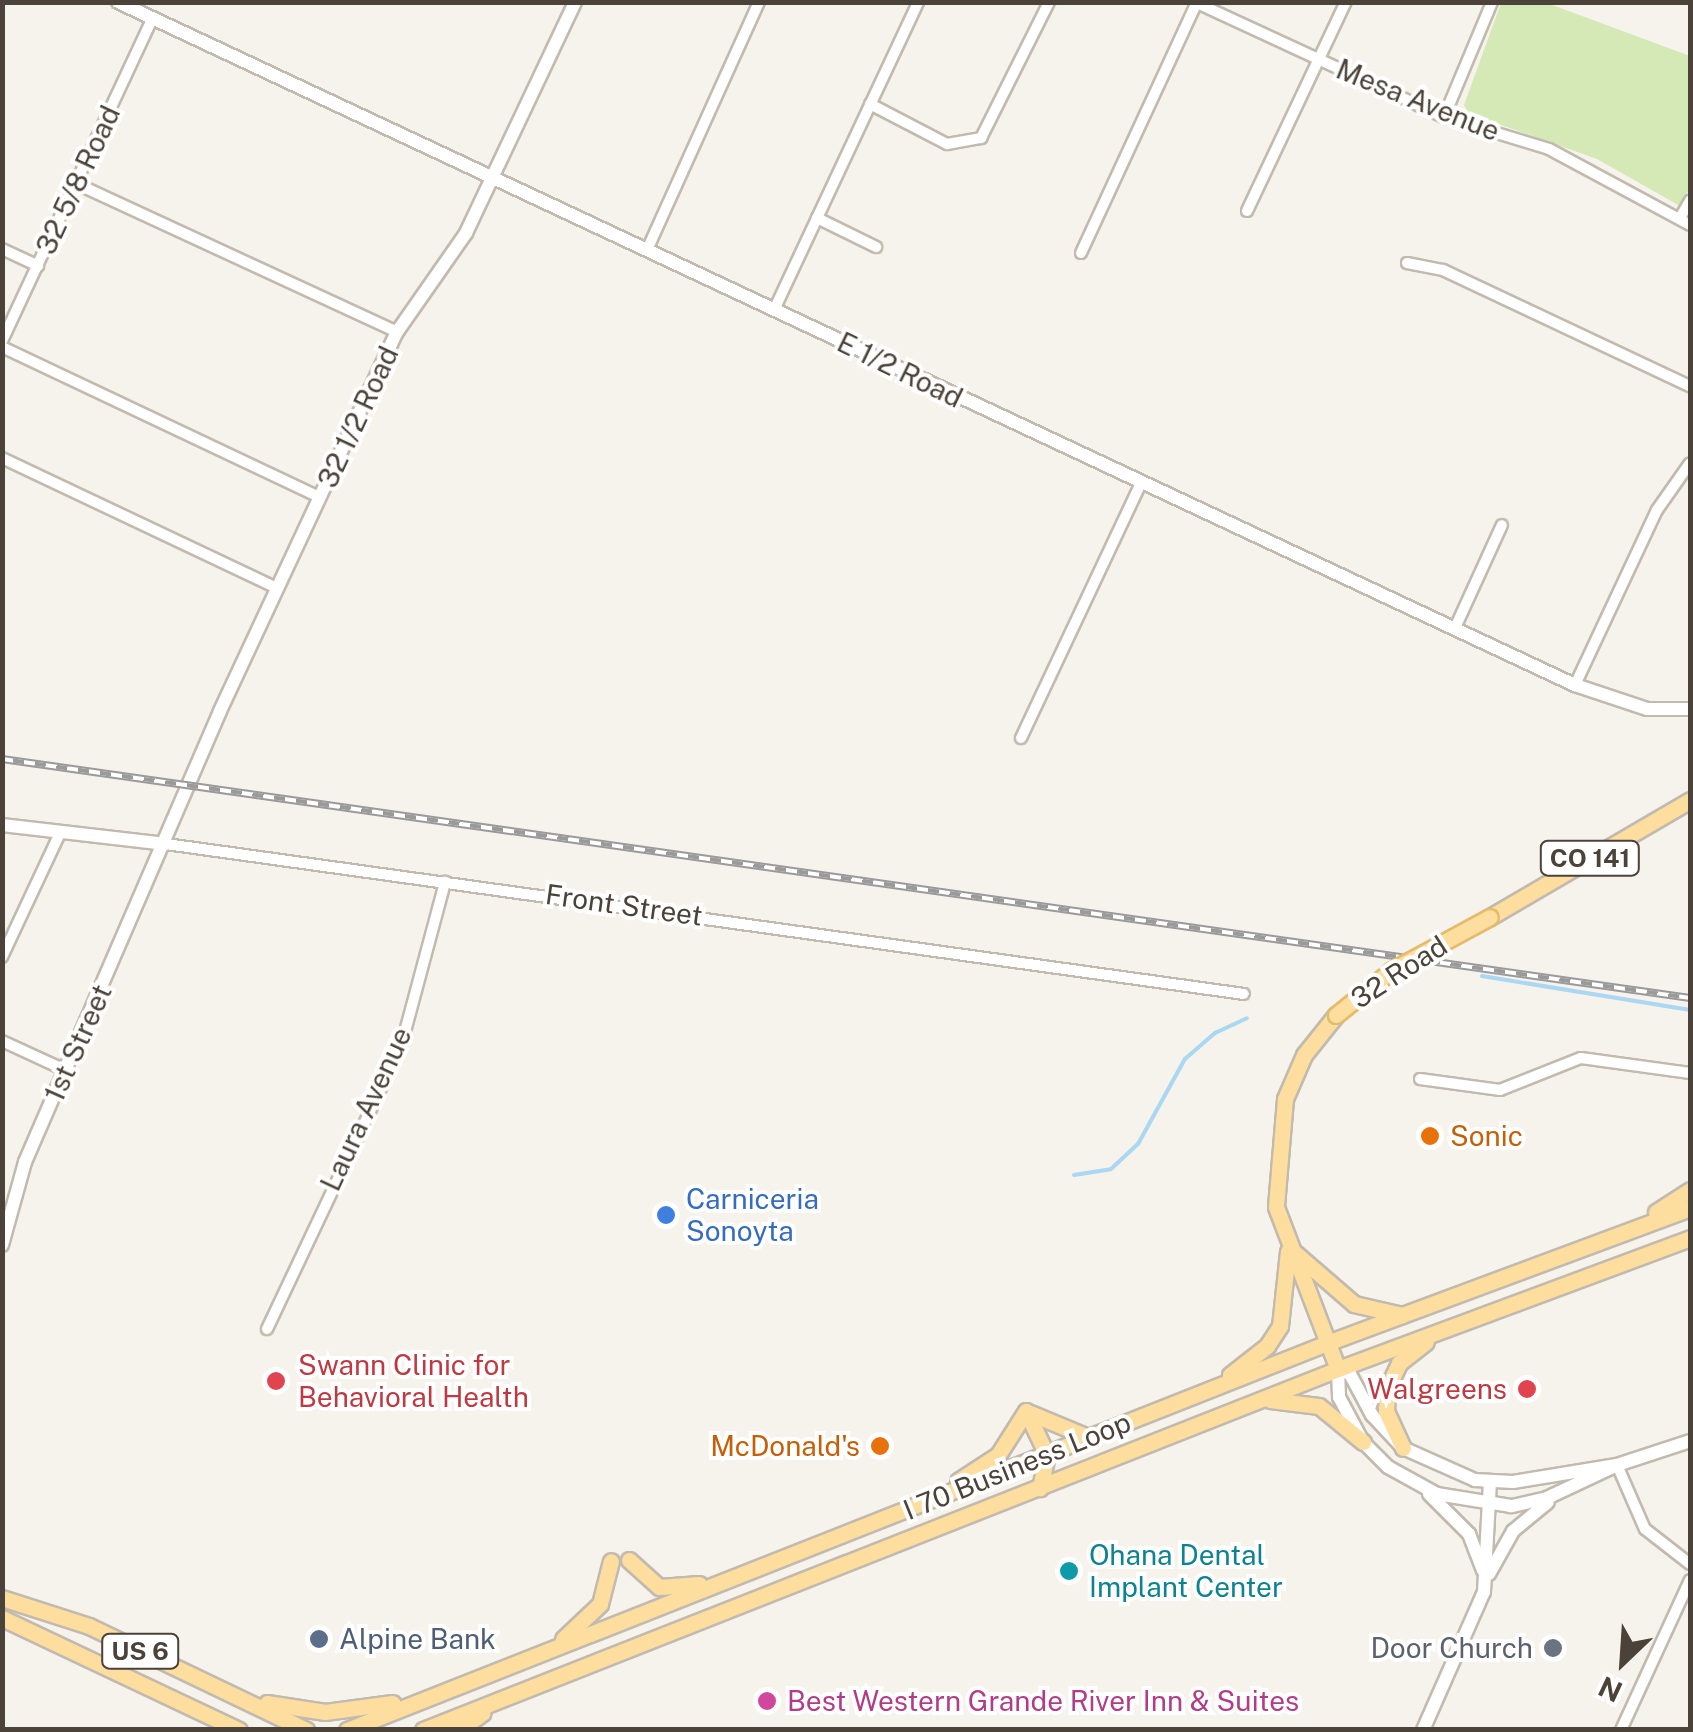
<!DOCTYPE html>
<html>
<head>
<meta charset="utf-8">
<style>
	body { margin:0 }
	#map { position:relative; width:1693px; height:1732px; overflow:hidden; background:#f6f2ec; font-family:"Public Sans",sans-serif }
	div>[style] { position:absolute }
	.green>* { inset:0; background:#d4e9b6 }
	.stream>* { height:4px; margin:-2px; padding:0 2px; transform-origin:2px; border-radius:2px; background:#aad7f1 }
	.roads { filter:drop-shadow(2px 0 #c2baae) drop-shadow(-2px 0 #c2baae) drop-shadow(0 2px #c2baae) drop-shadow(0 -2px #c2baae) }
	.minor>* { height:10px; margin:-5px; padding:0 5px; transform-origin:5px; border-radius:5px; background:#fff }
	.tertiary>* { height:12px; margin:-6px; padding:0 6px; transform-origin:6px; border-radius:6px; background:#fff }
	.primary>* { height:15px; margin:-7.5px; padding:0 7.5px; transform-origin:7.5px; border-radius:7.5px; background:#fdde9e }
	.rail>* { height:8px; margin-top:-4px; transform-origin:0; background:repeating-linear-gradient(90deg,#fff 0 11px,#9a9a9a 0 22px); box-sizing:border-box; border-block:2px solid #9a9a9a }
	.bridges { filter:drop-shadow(2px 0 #e4bb6c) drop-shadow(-2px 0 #e4bb6c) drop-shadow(0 2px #e4bb6c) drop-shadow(0 -2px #e4bb6c) }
	.primary-bridge>* { height:15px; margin:-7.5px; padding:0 7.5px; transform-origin:7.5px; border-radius:7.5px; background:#fdde9e }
	.dots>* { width:28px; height:28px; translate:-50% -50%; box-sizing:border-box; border:5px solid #fff; border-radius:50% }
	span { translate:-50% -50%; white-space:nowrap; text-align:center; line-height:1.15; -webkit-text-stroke:8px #fff; paint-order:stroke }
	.shield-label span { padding:2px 8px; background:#fff; border:2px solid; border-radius:8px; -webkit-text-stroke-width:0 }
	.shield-label { font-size:25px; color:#4b4339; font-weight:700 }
	.street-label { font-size:28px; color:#4b4339 }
	.food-label { font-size:28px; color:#c56008 }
	.left { translate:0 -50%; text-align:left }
	.right { translate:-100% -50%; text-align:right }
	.shop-label { font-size:28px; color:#366cbe }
	.health-label { font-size:28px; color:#be3a42 }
	.culture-label { font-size:28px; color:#0d838f }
	.service-label { font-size:28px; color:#4e5e75 }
	.worship-label { font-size:28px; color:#5b616d }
	.hotel-label { font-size:28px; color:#b23c85 }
	.frame { position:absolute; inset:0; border:5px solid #4b4339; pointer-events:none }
	.north { position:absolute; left:1573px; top:1612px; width:100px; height:100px; -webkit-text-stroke:8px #fff; paint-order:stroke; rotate:205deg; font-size:28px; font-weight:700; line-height:40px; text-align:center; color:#4b4339 }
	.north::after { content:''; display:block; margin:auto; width:35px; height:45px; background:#4b4339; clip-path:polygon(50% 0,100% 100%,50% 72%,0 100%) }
</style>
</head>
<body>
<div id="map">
	<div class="green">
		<div style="clip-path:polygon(1501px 3px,1547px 3px,1690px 56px,1690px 188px,1680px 206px,1597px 159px,1468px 113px,1464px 105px)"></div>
	</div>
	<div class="stream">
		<div style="left:1482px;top:976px;width:211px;rotate:9.3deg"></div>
		<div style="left:1074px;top:1175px;width:37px;rotate:-9deg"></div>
		<div style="left:1111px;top:1169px;width:37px;rotate:-43deg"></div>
		<div style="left:1138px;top:1144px;width:97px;rotate:-61.1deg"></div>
		<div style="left:1185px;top:1059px;width:40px;rotate:-41deg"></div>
		<div style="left:1215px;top:1033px;width:35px;rotate:-25deg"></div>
	</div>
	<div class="roads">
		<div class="minor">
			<div style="left:1197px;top:3px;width:272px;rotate:24.8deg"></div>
			<div style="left:1444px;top:117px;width:110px;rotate:16.9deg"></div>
			<div style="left:1549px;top:149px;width:160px;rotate:28.3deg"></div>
			<div style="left:870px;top:104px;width:87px;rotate:27.5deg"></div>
			<div style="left:947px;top:144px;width:35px;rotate:-10deg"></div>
			<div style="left:981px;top:138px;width:152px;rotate:-63.4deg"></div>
			<div style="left:1444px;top:117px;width:125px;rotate:-67.3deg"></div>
			<div style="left:77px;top:184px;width:353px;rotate:24.8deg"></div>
			<div style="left:1247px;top:211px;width:231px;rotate:-64.7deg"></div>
			<div style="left:817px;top:218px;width:66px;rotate:26.2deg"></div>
			<div style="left:1680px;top:218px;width:20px;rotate:-60deg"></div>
			<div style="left:2px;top:249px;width:40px;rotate:25deg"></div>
			<div style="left:647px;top:250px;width:272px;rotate:-65.7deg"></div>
			<div style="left:1081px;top:253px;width:277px;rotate:-65.2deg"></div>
			<div style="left:1407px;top:263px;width:37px;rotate:11deg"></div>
			<div style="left:1443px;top:270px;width:273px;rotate:25.2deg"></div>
			<div style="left:774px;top:310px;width:340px;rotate:-64.9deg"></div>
			<div style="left:2px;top:341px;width:355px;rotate:-65deg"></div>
			<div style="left:2px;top:347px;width:352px;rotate:25.3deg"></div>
			<div style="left:2px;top:458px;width:304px;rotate:25.3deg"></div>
			<div style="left:1455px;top:628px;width:113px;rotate:-65.5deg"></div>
			<div style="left:1575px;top:685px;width:193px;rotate:-64.9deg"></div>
			<div style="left:1657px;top:510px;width:57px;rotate:-54.9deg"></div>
			<div style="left:1021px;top:738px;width:282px;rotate:-64.8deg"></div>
			<div style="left:166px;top:844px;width:1088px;rotate:7.92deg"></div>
			<div style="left:2px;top:957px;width:137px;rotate:-64.9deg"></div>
			<div style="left:2px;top:1041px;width:69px;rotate:24.7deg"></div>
			<div style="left:1420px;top:1079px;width:81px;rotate:7.8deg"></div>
			<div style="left:1500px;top:1090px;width:87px;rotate:-21.6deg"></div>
			<div style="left:1581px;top:1058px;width:110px;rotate:7.8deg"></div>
			<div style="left:267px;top:1329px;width:316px;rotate:-64.7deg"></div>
			<div style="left:402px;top:1043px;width:167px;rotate:-75deg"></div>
			<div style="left:1617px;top:1465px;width:70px;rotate:66.4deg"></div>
			<div style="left:1645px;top:1529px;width:57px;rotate:37.9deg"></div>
			<div style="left:1621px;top:1730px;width:165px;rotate:-65.3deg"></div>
		</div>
		<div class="tertiary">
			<div style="left:118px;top:2px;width:1609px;rotate:25.12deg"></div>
			<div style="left:1575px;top:685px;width:76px;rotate:18.4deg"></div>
			<div style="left:1647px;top:709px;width:43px"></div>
			<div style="left:2px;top:825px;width:165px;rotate:6.6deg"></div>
			<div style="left:2px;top:1245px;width:86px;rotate:-74.5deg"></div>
			<div style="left:25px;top:1162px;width:491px;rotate:-66.6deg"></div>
			<div style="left:220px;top:711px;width:418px;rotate:-65deg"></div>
			<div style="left:397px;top:332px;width:121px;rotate:-55.1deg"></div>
			<div style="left:466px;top:233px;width:255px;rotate:-64.7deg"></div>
			<div style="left:1617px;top:1465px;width:77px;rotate:154.8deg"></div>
			<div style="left:1547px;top:1498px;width:37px;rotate:167deg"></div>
			<div style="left:1511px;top:1506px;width:75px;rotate:-170.8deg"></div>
			<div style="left:1437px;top:1494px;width:56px;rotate:-151.1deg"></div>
			<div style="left:1388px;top:1467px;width:35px;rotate:-135deg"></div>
			<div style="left:1363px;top:1442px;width:51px;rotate:-118.1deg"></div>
			<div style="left:1339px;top:1397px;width:28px;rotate:-92deg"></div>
			<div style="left:1338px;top:1369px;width:13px;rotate:23deg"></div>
			<div style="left:1350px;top:1374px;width:47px;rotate:61.8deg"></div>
			<div style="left:1372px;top:1415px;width:45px;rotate:46.8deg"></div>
			<div style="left:1403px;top:1448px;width:79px;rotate:24deg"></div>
			<div style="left:1475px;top:1480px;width:38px;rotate:3deg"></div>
			<div style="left:1513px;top:1482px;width:105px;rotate:-9.3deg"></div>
			<div style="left:1617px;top:1465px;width:77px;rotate:-18.2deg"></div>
			<div style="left:1429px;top:1494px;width:57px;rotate:45deg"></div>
			<div style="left:1469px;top:1534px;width:39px;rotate:69deg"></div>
			<div style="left:1489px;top:1574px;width:49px;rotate:-60.8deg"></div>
			<div style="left:1513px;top:1531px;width:45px;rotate:-39.6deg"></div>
			<div style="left:1423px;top:1730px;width:151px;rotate:-66.2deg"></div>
			<div style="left:1484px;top:1592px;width:110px;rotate:-86.9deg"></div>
		</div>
		<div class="primary">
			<div style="left:1490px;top:917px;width:232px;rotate:-30.3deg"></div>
			<div style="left:1336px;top:1015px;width:51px;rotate:128.7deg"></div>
			<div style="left:1304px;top:1055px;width:48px;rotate:113.4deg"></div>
			<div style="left:1285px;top:1099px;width:108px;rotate:94.8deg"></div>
			<div style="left:1276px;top:1207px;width:173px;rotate:69.1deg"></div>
			<div style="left:1656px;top:1212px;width:40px;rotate:-32.9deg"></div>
			<div style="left:1295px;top:1253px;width:78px;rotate:40.8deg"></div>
			<div style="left:1354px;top:1304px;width:49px;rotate:12.9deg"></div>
			<div style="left:1230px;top:1375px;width:47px;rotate:-38.1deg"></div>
			<div style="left:1267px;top:1346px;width:24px;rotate:-57deg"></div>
			<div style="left:1280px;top:1326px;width:75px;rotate:-83.9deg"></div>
			<div style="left:1270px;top:1400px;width:49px;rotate:7deg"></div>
			<div style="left:1319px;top:1406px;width:57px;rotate:39.3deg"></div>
			<div style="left:1026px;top:1411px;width:49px;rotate:64.5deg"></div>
			<div style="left:1047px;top:1455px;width:34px;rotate:102deg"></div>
			<div style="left:1030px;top:1413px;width:63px;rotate:22.5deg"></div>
			<div style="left:1403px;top:1448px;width:41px;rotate:-114.7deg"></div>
			<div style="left:1386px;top:1411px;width:22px;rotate:-87deg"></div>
			<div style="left:1387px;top:1389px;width:29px;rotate:-65deg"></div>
			<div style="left:1399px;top:1363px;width:34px;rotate:-38deg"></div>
			<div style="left:958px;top:1481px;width:48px;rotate:-33deg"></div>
			<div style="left:998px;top:1455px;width:52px;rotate:-57.5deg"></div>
			<div style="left:629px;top:1560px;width:40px;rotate:42deg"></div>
			<div style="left:659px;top:1587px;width:40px;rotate:-4.3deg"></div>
			<div style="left:2px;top:1598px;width:91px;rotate:17.8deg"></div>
			<div style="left:89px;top:1626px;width:241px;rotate:25.6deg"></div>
			<div style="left:2px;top:1618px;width:262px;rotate:25.3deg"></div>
			<div style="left:563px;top:1639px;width:51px;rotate:-43.4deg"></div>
			<div style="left:600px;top:1604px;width:44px;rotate:-75.7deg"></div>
			<div style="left:267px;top:1703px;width:59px;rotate:8.8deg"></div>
			<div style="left:325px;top:1712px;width:68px;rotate:-7.7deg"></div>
			<div style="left:347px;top:1730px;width:1054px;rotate:-21.55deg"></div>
			<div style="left:1327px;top:1343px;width:387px;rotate:-20.4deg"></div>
			<div style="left:423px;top:1730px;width:984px;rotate:-21.53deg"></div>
			<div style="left:1338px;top:1369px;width:376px;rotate:-20.4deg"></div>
			<div style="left:459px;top:1730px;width:29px;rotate:-36deg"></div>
		</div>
	</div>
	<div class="rail">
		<div style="left:2px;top:759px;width:1705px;rotate:8.06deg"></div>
	</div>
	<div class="bridges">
		<div class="primary-bridge">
			<div style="left:1336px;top:1015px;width:72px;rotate:-38.8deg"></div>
			<div style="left:1392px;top:970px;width:111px;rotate:-28.4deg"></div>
		</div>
	</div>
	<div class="dots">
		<div style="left:1430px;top:1136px;background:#e8710a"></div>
		<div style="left:666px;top:1215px;background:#3f7fe0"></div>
		<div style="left:276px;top:1381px;background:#e0444e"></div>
		<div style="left:1527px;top:1389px;background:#e0444e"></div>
		<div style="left:880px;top:1446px;background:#e8710a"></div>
		<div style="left:1069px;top:1571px;background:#0f9aa8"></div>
		<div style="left:319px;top:1639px;background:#5c6f8a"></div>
		<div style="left:1553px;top:1648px;background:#6b7280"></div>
		<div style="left:767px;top:1701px;background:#d1479c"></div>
	</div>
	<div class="shield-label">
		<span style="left:1590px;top:858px">CO 141</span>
		<span style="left:140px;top:1651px">US 6</span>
	</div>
	<div class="street-label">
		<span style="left:1418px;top:100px;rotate:22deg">Mesa Avenue</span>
		<span style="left:78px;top:180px;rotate:-65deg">32 5/8 Road</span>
		<span style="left:900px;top:370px;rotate:26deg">E 1/2 Road</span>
		<span style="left:358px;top:417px;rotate:-65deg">32 1/2 Road</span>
		<span style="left:624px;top:905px;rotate:8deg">Front Street</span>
		<span style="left:1399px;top:972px;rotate:-33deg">32 Road</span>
		<span style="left:78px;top:1043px;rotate:-66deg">1st Street</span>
		<span style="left:366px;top:1109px;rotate:-65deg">Laura Avenue</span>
		<span style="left:1017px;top:1466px;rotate:-22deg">I 70 Business Loop</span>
	</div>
	<div class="food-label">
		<span class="left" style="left:1450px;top:1136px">Sonic</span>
		<span class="right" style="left:860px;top:1446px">McDonald's</span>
	</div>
	<div class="shop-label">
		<span class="left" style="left:686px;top:1215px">Carniceria<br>Sonoyta</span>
	</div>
	<div class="health-label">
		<span class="left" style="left:298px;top:1381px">Swann Clinic for<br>Behavioral Health</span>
		<span class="right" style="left:1507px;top:1389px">Walgreens</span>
	</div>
	<div class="culture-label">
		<span class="left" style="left:1089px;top:1571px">Ohana Dental<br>Implant Center</span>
	</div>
	<div class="service-label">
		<span class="left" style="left:339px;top:1639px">Alpine Bank</span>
	</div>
	<div class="worship-label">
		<span class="right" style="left:1533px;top:1648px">Door Church</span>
	</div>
	<div class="hotel-label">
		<span class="left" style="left:787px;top:1701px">Best Western Grande River Inn &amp; Suites</span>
	</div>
	<div class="frame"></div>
	<div class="north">N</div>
</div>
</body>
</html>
